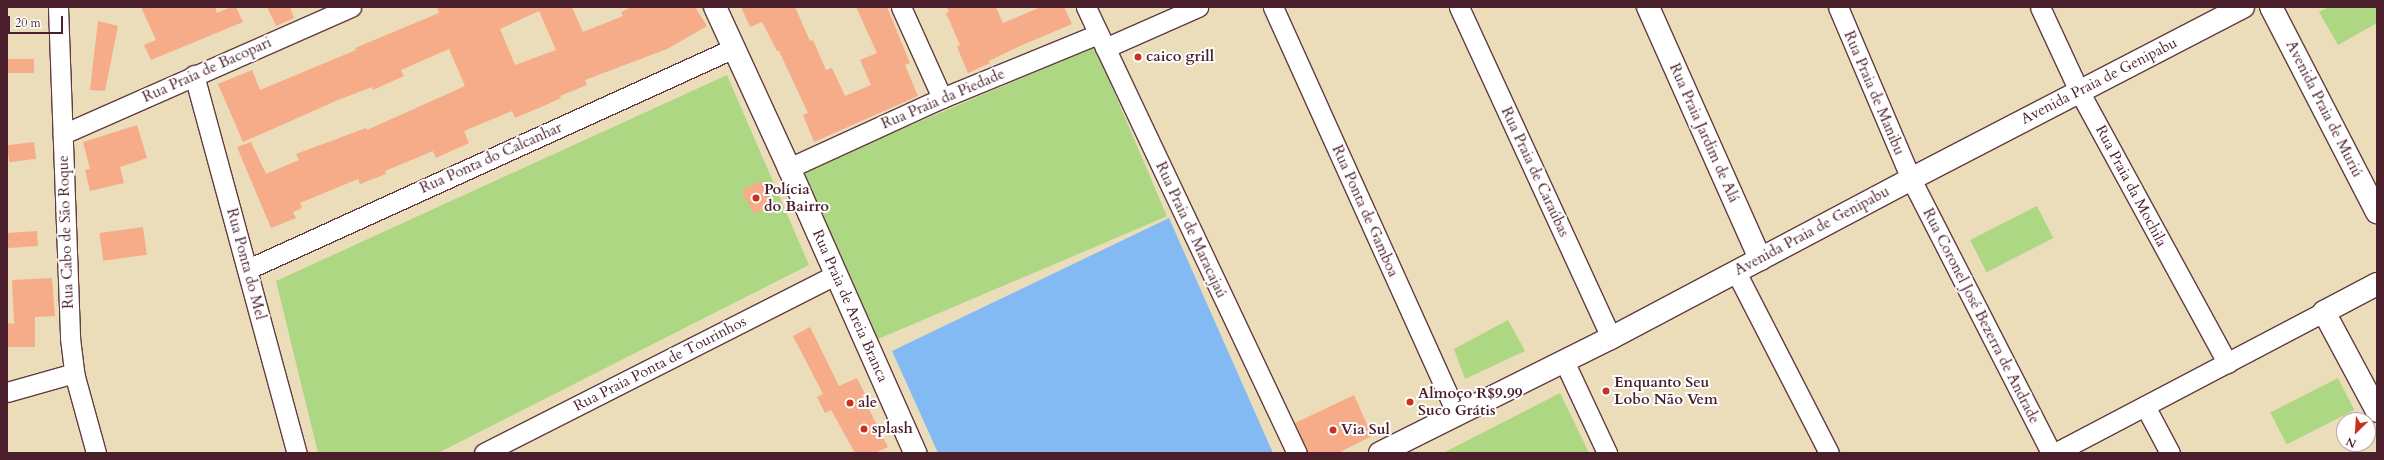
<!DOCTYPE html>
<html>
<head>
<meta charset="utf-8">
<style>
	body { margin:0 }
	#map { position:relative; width:2384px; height:460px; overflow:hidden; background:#ebddba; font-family:Cardo,serif }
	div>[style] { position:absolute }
	.green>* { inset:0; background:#aed783; transform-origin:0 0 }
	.water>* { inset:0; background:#84baf3 }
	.building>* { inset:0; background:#f6ac88; transform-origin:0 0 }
	.roads { filter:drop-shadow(1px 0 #623c40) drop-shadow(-1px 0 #623c40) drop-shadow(0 1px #623c40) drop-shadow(0 -1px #623c40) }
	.street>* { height:19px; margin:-9.5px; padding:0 9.5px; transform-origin:9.5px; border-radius:9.5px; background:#fff }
	.secondary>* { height:22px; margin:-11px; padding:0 11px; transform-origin:11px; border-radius:11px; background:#fff }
	.dots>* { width:11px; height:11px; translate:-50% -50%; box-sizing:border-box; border:2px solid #fff; border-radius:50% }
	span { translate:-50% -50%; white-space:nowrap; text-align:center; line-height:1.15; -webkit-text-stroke:4px #fff; paint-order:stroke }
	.poi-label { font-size:15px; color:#4a1f2b; font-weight:700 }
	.left { translate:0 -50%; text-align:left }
	.street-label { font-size:15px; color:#4a1f2b }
	.frame { position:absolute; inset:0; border:8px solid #4a1f2b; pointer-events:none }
	.north { position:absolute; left:2336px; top:412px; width:40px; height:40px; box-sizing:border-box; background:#fff; border:1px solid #b7a5aa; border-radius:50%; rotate:205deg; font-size:11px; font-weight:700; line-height:16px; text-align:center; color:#4a1f2b }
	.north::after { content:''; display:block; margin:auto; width:14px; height:18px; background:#c8321e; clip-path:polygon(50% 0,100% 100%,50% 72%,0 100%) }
	.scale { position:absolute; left:8px; top:16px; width:55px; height:18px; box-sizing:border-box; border:2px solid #4a1f2b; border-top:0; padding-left:5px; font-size:12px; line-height:14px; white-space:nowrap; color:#4a1f2b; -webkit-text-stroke:3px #fff; paint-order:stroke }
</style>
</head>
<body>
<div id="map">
	<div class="green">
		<div style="clip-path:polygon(2329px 7px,2377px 7px,2377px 23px,2338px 45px,2319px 12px)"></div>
		<div style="left:1095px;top:47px;width:184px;height:319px;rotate:67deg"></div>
		<div style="clip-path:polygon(727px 75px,809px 265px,438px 453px,318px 453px,276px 281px)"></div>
		<div style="left:2037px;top:206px;width:36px;height:75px;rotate:63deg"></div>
		<div style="clip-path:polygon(1508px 320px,1525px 351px,1465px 379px,1454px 349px)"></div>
		<div style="left:2338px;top:378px;width:36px;height:76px;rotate:63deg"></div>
		<div style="clip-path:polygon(1560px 393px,1589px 453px,1443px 453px)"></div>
	</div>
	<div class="water">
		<div style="clip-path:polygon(1169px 218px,1273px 453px,938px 453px,892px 351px)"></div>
	</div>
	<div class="building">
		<div style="clip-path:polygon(141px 7px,215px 7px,217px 13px,231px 7px,236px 7px,243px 22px,151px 60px,144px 45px,156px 40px)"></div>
		<div style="clip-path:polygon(267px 7px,290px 7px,294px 18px,276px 26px)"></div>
		<div style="clip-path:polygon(evenodd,437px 7px,572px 7px,583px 32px,623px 16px,621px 12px,632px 7px,695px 7px,707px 26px,667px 49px,585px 80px,587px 85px,560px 96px,561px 98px,548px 104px,515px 118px,512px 111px,464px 131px,469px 143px,436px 158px,433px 151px,385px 171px,386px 174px,360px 184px,358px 179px,300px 203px,302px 208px,293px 212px,296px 218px,271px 228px,237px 147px,251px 142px,266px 174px,299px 160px,296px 154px,366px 128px,367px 130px,465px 86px,449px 49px,401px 70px,404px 76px,373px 90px,372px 87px,338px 100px,243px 142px,218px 84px,252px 70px,260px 90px,356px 50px,355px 48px,439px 13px,437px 7px,539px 11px,556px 50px,515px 65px,500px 29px,539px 11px)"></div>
		<div style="clip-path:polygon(741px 7px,795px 7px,810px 41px,813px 40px,826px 70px,832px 68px,845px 96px,871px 85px,860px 60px,877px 53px,856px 7px,887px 7px,910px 63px,905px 65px,918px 96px,814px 142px,803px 115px,808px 113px,779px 51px,777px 51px,762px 22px,750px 27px)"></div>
		<div style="clip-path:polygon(947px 7px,996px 7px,1003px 23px,1041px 7px,1064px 7px,1072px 24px,1020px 46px,989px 61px,990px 63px,968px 73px,957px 47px,960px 45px,946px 13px,949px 12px)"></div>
		<div style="clip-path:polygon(98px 21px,118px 26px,105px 91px,90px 90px)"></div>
		<div style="left:34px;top:59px;width:14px;height:27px;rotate:90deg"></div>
		<div style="clip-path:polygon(137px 125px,147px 158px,120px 167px,124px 183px,90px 191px,85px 170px,90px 169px,83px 142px)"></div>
		<div style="left:34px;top:142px;width:17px;height:27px;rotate:83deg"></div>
		<div style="left:760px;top:181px;width:26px;height:21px;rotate:62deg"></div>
		<div style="left:143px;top:227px;width:28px;height:44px;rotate:82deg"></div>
		<div style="left:37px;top:231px;width:15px;height:30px;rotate:86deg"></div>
		<div style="clip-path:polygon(52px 278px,55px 316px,35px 317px,35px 347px,7px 347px,7px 323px,14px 324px,12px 280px)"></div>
		<div style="clip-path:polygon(810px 327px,839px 386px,857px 378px,865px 394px,862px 395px,888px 447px,875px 453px,855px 453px,831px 410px,825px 413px,817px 397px,823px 394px,793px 336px)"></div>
		<div style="clip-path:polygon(1354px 395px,1372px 436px,1338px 453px,1308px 453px,1295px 423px)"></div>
	</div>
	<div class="roads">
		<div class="street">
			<div style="left:58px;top:7px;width:331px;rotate:87.9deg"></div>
			<div style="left:70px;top:338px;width:35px;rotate:83deg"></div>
			<div style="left:74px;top:373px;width:83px;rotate:74.6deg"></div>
			<div style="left:901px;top:7px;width:100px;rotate:65.7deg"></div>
			<div style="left:1086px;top:7px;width:493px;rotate:64.7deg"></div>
			<div style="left:1273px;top:7px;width:447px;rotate:65.7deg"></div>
			<div style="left:1459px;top:7px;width:364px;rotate:65.3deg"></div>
			<div style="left:1838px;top:7px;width:187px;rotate:67deg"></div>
			<div style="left:1911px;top:179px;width:308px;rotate:62.9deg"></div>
			<div style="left:2040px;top:7px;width:93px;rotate:65.1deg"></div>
			<div style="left:2079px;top:91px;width:310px;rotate:61.4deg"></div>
			<div style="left:1105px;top:48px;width:102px;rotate:-23.8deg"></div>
			<div style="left:194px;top:75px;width:392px;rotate:74.8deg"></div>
			<div style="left:63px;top:134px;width:315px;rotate:-23.8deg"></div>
			<div style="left:789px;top:168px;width:168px;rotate:-24.6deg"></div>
			<div style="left:942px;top:98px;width:169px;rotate:-22.3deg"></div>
			<div style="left:248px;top:269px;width:534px;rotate:-24.45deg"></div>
			<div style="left:1736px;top:272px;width:203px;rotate:62.8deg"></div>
			<div style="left:1564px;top:361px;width:102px;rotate:64.9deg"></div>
			<div style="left:7px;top:392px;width:70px;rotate:-15.8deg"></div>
			<div style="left:2145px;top:406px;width:53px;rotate:62deg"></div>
			<div style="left:484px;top:453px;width:394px;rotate:-26.9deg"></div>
			<div style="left:2055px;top:453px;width:304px;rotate:-27.7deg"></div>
		</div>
		<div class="secondary">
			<div style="left:715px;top:7px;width:177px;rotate:65.3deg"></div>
			<div style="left:789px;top:168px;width:312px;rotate:66.1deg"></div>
			<div style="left:1648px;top:7px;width:276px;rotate:66deg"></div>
			<div style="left:2271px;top:7px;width:231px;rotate:62.7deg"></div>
			<div style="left:2377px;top:284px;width:60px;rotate:152.2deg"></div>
			<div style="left:2324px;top:312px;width:112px;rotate:61.8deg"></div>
			<div style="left:1380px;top:453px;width:258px;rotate:-26.5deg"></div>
			<div style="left:1611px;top:338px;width:340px;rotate:-27.9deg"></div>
			<div style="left:1911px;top:179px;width:374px;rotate:-27.4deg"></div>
		</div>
	</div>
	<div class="dots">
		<div style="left:1138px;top:57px;background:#c8321e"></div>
		<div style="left:756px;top:198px;background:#c8321e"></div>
		<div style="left:1606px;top:391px;background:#c8321e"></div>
		<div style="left:1410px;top:402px;background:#c8321e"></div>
		<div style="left:850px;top:403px;background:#c8321e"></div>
		<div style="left:864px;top:429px;background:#c8321e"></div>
		<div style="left:1333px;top:430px;background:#c8321e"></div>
	</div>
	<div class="poi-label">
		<span class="left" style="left:1146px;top:57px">caico grill</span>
		<span class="left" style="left:764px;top:198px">Polícia<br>do Bairro</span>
		<span class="left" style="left:1614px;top:391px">Enquanto Seu<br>Lobo Não Vem</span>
		<span class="left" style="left:1418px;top:402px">Almoço R$9.99<br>Suco Grátis</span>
		<span class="left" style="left:858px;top:403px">ale</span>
		<span class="left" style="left:872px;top:429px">splash</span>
		<span class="left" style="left:1341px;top:430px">Via Sul</span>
	</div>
	<div class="street-label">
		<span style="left:207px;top:70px;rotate:-24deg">Rua Praia de Bacopari</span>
		<span style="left:2099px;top:81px;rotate:-27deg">Avenida Praia de Genipabu</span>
		<span style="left:1874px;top:93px;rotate:67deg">Rua Praia de Manibu</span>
		<span style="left:943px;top:99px;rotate:-23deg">Rua Praia da Piedade</span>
		<span style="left:2324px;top:109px;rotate:63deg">Avenida Praia de Muriú</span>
		<span style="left:1704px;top:133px;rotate:66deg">Rua Praia Jardim de Alá</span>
		<span style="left:491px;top:158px;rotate:-24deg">Rua Ponta do Calcanhar</span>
		<span style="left:1535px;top:172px;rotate:65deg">Rua Praia de Caraúbas</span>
		<span style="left:2131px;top:186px;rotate:62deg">Rua Praia da Mochila</span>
		<span style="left:1365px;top:211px;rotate:66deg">Rua Ponta de Gamboa</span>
		<span style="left:1191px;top:230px;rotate:65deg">Rua Praia de Maracajaú</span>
		<span style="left:1812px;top:231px;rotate:-28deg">Avenida Praia de Genipabu</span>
		<span style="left:66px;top:232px;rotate:-92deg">Rua Cabo de São Roque</span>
		<span style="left:246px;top:264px;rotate:75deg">Rua Ponta do Mel</span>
		<span style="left:850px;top:306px;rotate:66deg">Rua Praia de Areia Branca</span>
		<span style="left:1981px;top:316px;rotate:63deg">Rua Coronel José Bezerra de Andrade</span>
		<span style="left:660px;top:364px;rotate:-27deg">Rua Praia Ponta de Tourinhos</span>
	</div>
	<div class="frame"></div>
	<div class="north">N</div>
	<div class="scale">20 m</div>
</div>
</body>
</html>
